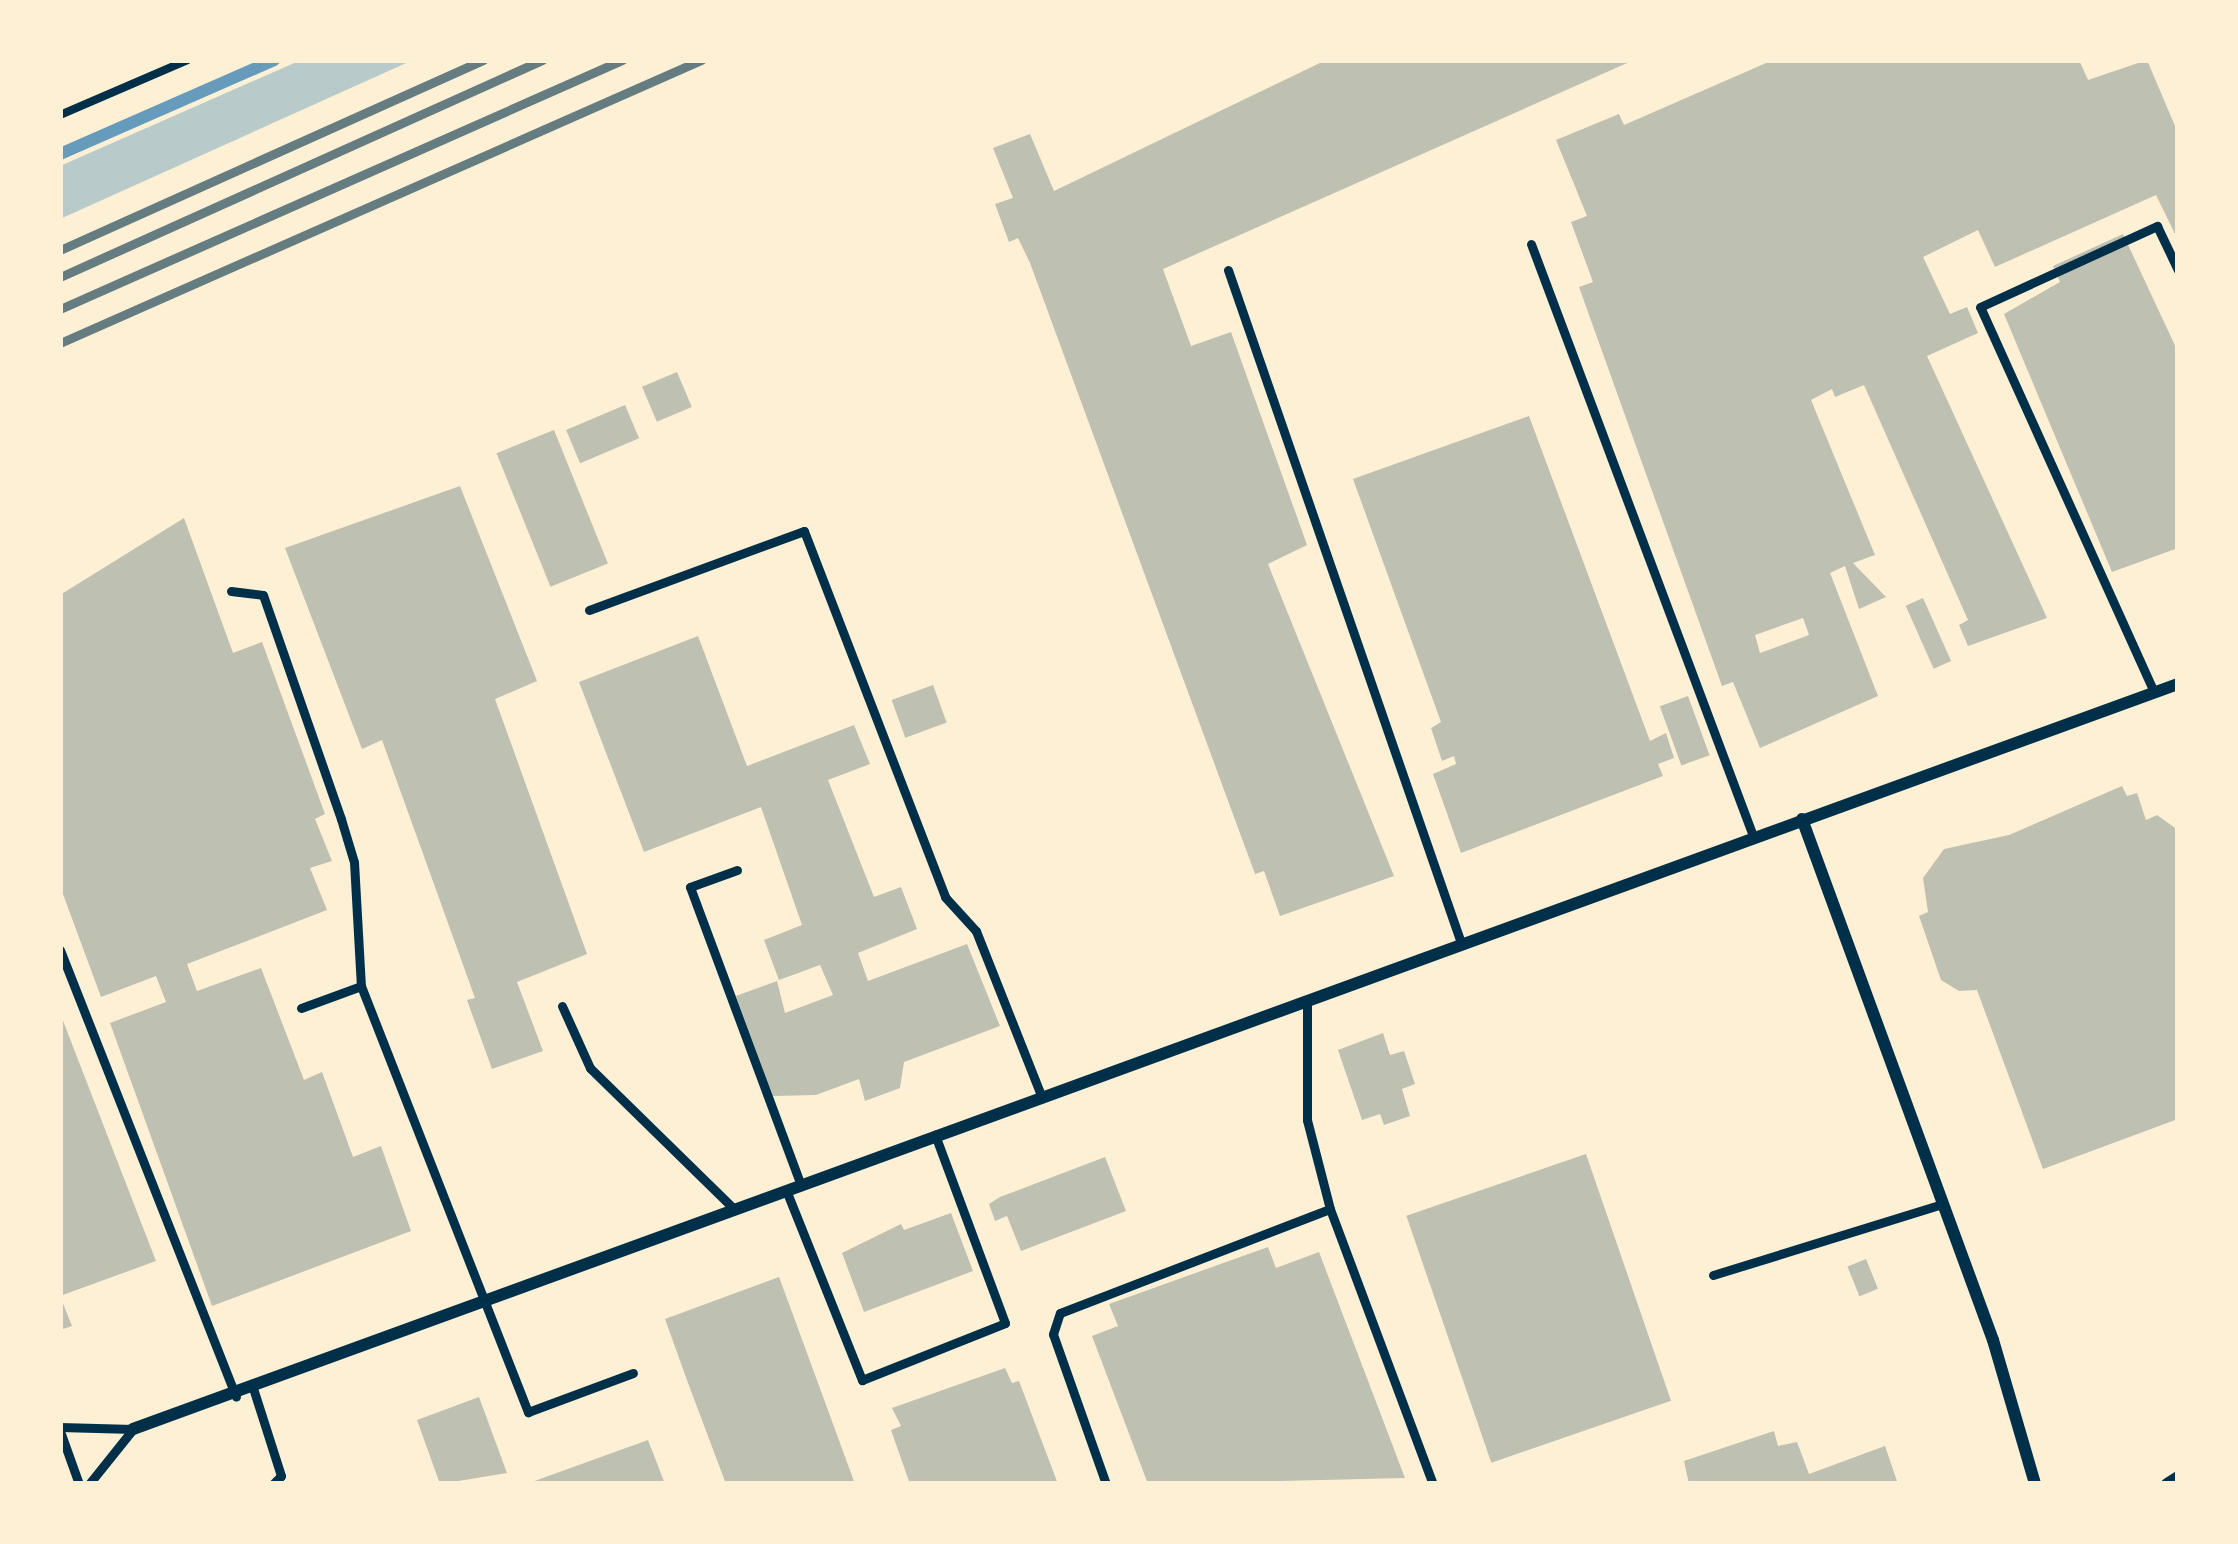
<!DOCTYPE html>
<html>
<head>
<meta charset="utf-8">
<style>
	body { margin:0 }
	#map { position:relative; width:2238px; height:1544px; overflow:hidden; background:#fdf0d5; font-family:Arial,sans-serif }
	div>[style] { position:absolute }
	.green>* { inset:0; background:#b9caca }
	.stream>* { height:12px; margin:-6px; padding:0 6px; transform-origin:6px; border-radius:6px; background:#669bbc }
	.building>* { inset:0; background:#bec0b2; transform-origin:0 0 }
	.path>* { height:8px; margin:-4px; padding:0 4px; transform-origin:4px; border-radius:4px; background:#003049 }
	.service>* { height:9px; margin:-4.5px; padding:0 4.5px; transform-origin:4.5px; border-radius:4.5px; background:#003049 }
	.minor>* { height:12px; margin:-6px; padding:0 6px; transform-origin:6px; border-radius:6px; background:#003049 }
	.rail>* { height:9px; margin:-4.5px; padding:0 4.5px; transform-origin:4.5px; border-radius:4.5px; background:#657d81 }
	span { translate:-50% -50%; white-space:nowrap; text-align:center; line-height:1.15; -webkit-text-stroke:10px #fdf0d5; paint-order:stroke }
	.frame { position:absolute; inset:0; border:63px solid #fdf0d5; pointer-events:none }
</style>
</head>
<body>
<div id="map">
	<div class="green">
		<div style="clip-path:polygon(301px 60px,413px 60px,60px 219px,60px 166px)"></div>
	</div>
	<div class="stream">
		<div style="left:60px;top:154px;width:234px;rotate:-23.7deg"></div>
	</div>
	<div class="building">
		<div style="clip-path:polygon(1326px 60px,1634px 60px,1163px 269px,1191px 346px,1231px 332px,1307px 545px,1268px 564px,1394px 876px,1280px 916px,1264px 871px,1255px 874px,1030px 263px,1018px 238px,1009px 242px,995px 204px,1013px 198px,993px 148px,1030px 134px,1054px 191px)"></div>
		<div style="clip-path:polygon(evenodd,1773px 60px,2079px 60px,2088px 80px,2147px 60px,2178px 133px,2178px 240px,2156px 195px,1995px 267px,1978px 230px,1923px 257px,1950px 314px,1967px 307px,1978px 333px,1927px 356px,2047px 618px,1968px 646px,1959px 625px,1968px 620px,1864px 385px,1835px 397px,1832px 389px,1811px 400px,1875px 555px,1853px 563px,1886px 597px,1859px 609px,1845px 566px,1830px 573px,1878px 696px,1760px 748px,1733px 682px,1722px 686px,1579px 287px,1593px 282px,1571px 222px,1587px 216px,1556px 140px,1619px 114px,1624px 125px,1773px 60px,1803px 618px,1809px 635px,1760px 653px,1755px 635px,1803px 618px)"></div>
		<div style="clip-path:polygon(2123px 234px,2178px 352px,2178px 548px,2112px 572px,2004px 314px,2060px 282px,2053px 266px)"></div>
		<div style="left:677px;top:372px;width:38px;height:38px;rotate:67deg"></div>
		<div style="left:625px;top:405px;width:36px;height:64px;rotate:67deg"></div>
		<div style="clip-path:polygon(1529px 416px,1650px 741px,1666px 733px,1674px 758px,1658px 764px,1663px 776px,1461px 853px,1433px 774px,1456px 764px,1454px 756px,1442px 761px,1431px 728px,1441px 722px,1353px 479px)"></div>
		<div style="left:554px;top:430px;width:144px;height:62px;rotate:68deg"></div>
		<div style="clip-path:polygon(460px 486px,537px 681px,495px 699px,587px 954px,517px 982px,543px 1051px,492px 1069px,467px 1000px,475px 998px,382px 740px,362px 749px,285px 548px)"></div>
		<div style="clip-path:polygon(184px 518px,233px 653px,262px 642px,325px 814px,315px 819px,332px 861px,310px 868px,327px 910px,187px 964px,197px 991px,261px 968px,304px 1080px,322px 1072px,353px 1157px,381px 1146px,411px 1231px,212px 1306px,110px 1023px,166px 1002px,156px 976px,101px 997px,60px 886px,60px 595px)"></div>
		<div style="left:1923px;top:598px;width:69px;height:19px;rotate:66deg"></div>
		<div style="clip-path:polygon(698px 636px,747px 766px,854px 725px,870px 764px,828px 780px,874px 897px,901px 887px,917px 929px,858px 953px,868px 981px,967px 944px,1000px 1026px,904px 1062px,900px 1088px,865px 1101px,859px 1079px,816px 1095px,773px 1096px,736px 996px,777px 981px,785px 1013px,833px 995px,820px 965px,779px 980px,764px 940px,802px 925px,761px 807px,644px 852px,579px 682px)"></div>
		<div style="left:933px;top:685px;width:40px;height:44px;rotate:70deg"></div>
		<div style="left:1688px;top:696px;width:63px;height:30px;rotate:70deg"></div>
		<div style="clip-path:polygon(2122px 786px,2127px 796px,2137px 793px,2146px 820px,2157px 815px,2178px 830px,2178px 1119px,2043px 1169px,1977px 990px,1959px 991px,1941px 980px,1919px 916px,1928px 912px,1923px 878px,1944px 849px,2009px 835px)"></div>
		<div style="clip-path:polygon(60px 1013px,156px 1261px,60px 1296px)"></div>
		<div style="clip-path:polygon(1383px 1033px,1390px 1055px,1404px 1051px,1415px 1084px,1402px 1089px,1410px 1116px,1384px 1125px,1380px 1114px,1362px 1120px,1338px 1050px)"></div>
		<div style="left:1586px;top:1154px;width:261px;height:190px;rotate:71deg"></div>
		<div style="clip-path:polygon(1105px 1157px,1126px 1211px,1021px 1251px,1007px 1216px,995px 1221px,989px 1204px,1000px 1197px)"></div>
		<div style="clip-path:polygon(951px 1213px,973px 1271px,864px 1312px,842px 1253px,901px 1224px,904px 1230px)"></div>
		<div style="clip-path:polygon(1268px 1247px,1276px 1268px,1319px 1252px,1405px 1478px,1148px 1484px,1092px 1336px,1118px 1326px,1109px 1304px)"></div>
		<div style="left:1866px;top:1259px;width:32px;height:20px;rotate:68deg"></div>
		<div style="clip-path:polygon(779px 1277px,792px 1312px,855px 1484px,726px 1484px,688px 1383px,665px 1319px)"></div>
		<div style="clip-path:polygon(60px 1296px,72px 1326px,60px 1330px)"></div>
		<div style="clip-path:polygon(1005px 1368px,1012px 1383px,1019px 1381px,1058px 1484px,910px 1484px,891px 1430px,901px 1426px,892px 1408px)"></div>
		<div style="clip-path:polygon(479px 1397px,507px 1473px,440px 1484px,417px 1420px)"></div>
		<div style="clip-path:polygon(1774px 1431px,1778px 1446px,1797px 1442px,1809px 1474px,1885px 1446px,1898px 1484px,1689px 1484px,1684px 1461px)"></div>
		<div style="clip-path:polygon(648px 1440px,665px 1484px,529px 1484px,529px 1483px)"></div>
	</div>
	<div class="path">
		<div style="left:60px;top:115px;width:139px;rotate:-23.3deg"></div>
	</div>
	<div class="service">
		<div style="left:1531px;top:244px;width:632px;rotate:69.44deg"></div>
		<div style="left:1228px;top:270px;width:712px;rotate:70.9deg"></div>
		<div style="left:231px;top:591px;width:32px;rotate:7deg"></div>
		<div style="left:263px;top:595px;width:237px;rotate:70.8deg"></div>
		<div style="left:341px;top:819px;width:45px;rotate:73.2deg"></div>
		<div style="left:354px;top:862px;width:124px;rotate:86.8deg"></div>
		<div style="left:589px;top:610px;width:229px;rotate:-20.2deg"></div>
		<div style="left:804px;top:531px;width:392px;rotate:68.9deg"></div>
		<div style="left:945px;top:897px;width:46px;rotate:47.6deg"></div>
		<div style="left:976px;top:931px;width:180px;rotate:68.4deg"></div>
		<div style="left:2154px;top:692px;width:422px;rotate:-114.3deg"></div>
		<div style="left:1980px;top:307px;width:195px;rotate:-24.6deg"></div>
		<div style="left:2157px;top:226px;width:49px;rotate:64.5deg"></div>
		<div style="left:737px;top:870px;width:50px;rotate:160.1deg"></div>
		<div style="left:690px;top:887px;width:318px;rotate:69.6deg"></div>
		<div style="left:60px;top:950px;width:480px;rotate:68.5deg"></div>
		<div style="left:1307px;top:1000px;width:120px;rotate:90deg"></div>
		<div style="left:1307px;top:1120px;width:92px;rotate:75.5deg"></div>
		<div style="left:1330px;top:1209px;width:294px;rotate:69.5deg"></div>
		<div style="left:562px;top:1006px;width:68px;rotate:65.7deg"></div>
		<div style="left:590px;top:1068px;width:202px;rotate:44.4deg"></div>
		<div style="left:301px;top:1008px;width:64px;rotate:-20.1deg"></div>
		<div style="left:361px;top:986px;width:458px;rotate:68.6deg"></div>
		<div style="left:528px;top:1412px;width:112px;rotate:-20.4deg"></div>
		<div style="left:786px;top:1190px;width:205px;rotate:68.2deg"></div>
		<div style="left:862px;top:1380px;width:154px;rotate:-21.7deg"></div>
		<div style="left:1005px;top:1323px;width:201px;rotate:-110.4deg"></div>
		<div style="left:1713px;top:1275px;width:240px;rotate:-17.2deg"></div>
		<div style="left:253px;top:1388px;width:92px;rotate:72.3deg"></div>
		<div style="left:281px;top:1476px;width:11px;rotate:135deg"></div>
		<div style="left:60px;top:1427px;width:73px;rotate:1.6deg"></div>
		<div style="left:60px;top:1431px;width:56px;rotate:70.3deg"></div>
		<div style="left:89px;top:1484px;width:70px;rotate:-51.3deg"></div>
		<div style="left:1106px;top:1484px;width:159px;rotate:-109.5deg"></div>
		<div style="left:1053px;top:1334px;width:22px;rotate:-72deg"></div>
		<div style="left:1060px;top:1313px;width:289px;rotate:-21.1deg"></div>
	</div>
	<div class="minor">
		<div style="left:1802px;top:819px;width:555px;rotate:69.87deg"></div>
		<div style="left:1993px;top:1340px;width:150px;rotate:73.7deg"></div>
		<div style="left:133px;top:1429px;width:2176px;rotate:-20.02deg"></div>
		<div style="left:2167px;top:1484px;width:13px;rotate:-32deg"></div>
	</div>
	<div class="rail">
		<div style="left:60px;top:250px;width:464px;rotate:-24.2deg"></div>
		<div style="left:60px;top:277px;width:529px;rotate:-24.24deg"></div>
		<div style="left:60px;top:309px;width:615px;rotate:-23.9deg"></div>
		<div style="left:60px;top:343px;width:701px;rotate:-23.82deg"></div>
	</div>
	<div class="frame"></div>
</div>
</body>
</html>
